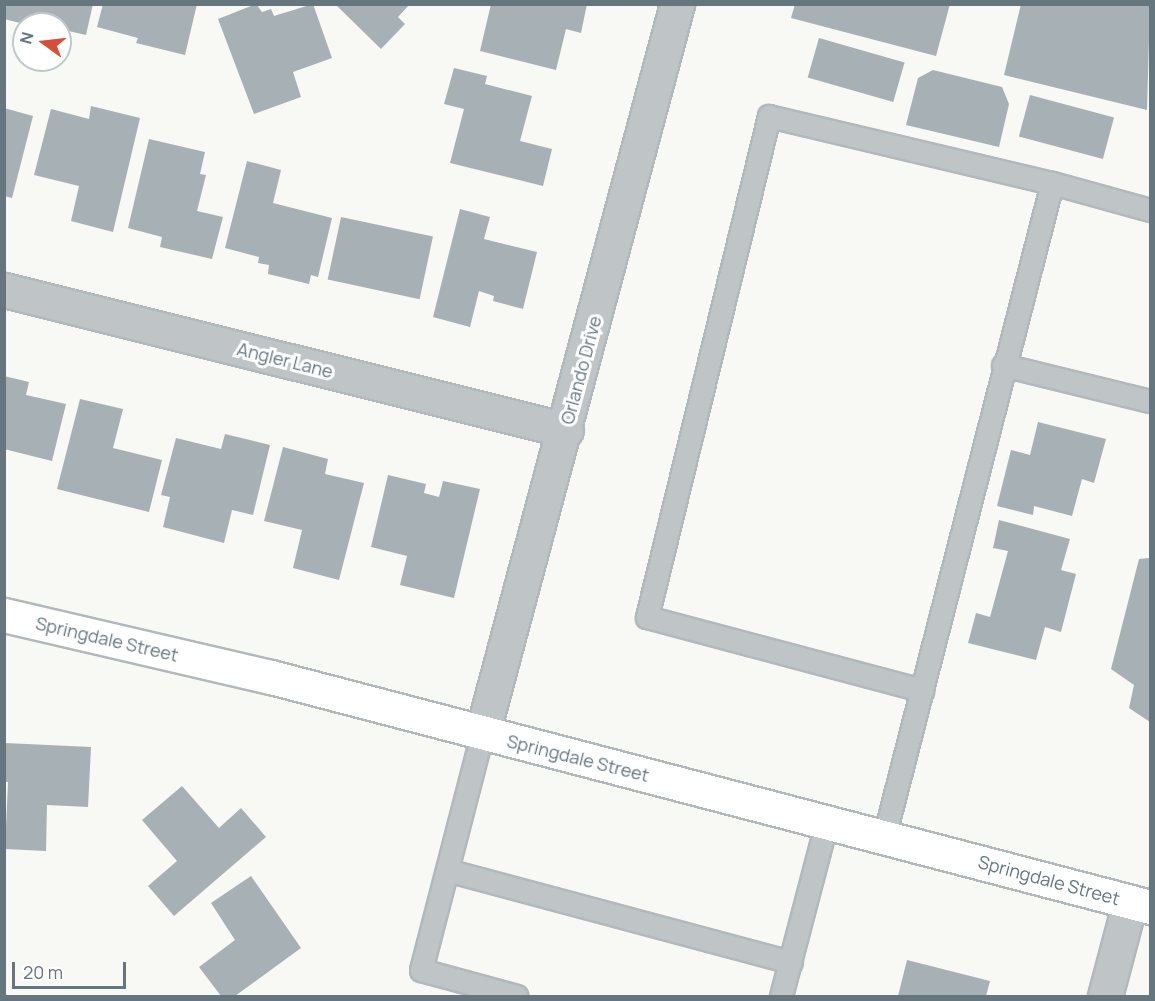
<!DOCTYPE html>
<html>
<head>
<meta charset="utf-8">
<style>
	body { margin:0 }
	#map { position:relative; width:1155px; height:1001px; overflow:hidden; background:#f8f8f5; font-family:Manrope,sans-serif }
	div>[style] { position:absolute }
	.building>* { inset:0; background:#a7b0b4; transform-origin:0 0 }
	.roads { filter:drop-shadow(2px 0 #b2b8bc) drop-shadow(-2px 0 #b2b8bc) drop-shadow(0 2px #b2b8bc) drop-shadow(0 -2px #b2b8bc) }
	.service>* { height:21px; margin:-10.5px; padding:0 10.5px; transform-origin:10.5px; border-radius:10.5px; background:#bfc4c7 }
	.minor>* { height:33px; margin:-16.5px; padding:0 16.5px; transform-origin:16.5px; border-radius:16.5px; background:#bfc4c7 }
	.secondary>* { height:33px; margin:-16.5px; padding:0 16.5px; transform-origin:16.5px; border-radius:16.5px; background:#fff }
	span { translate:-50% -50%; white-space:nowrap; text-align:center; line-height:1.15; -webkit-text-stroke:6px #fff; paint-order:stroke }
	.street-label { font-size:18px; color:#65767e }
	.frame { position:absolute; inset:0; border:6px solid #65767e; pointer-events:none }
	.north { position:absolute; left:12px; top:12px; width:60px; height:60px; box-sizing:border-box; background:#fff; border:2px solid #c1c8cb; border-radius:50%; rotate:285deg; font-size:16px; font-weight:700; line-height:24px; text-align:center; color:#65767e }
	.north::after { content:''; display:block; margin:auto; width:21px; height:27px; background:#d94c35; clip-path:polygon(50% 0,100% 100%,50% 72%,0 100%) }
	.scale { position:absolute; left:12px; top:962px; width:114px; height:27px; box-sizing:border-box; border:3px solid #65767e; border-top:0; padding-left:8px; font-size:18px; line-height:21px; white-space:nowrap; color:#65767e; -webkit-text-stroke:4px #fff; paint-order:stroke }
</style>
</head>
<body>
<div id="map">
	<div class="building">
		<div style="clip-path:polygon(4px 4px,93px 4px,86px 35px,60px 29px,60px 24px,24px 24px,4px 19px)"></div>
		<div style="clip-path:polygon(103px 4px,197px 4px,185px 55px,136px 43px,138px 38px,97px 27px)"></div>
		<div style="clip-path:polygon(256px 4px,262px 12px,271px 9px,274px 16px,313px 4px,332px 58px,293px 72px,301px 97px,254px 114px,218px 19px)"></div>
		<div style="clip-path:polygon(335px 4px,410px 4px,398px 17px,405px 24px,381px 49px)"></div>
		<div style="clip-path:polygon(491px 4px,587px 4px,581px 33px,566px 29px,556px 70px,480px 51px)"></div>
		<div style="clip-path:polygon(795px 4px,950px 4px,936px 56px,791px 18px)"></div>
		<div style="clip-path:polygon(1021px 4px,1150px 4px,1147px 110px,1004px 75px)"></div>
		<div style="left:819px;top:38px;width:89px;height:41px;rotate:16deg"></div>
		<div style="clip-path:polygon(454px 68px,487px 76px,485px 84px,532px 96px,520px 141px,552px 149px,543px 186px,450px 163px,464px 109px,444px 104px)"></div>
		<div style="clip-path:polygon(933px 70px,1002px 87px,1009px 104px,999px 147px,906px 125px,918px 78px)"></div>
		<div style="left:1030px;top:95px;width:87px;height:43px;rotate:15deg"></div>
		<div style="clip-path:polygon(91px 106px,140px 118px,113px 232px,71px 221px,79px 186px,34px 175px,51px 109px,89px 119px)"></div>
		<div style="clip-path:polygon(4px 108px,33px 116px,12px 198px,4px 196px)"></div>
		<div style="clip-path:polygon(149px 139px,205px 152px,200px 174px,206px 175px,197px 211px,223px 217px,212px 259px,160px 247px,162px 237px,128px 228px)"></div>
		<div style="clip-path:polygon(247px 161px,281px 170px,273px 203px,332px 218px,318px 277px,311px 275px,309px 284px,268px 274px,269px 265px,258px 263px,259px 257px,225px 248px)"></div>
		<div style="clip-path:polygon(460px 209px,490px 217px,484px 239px,537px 252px,523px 309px,493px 301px,494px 296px,479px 291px,470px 327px,433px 317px)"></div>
		<div style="left:341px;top:217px;width:94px;height:64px;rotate:12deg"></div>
		<div style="clip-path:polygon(4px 376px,29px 382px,26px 395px,66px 404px,52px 461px,4px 449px)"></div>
		<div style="clip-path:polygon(80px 399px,123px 409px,113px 448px,162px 460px,149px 512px,57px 489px)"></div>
		<div style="clip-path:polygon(1038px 422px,1106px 439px,1094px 483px,1082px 479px,1072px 516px,1034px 506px,1033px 515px,997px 506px,1011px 450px,1030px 455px)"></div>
		<div style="clip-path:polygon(225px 434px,270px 445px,253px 515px,232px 510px,224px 543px,163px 527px,170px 497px,161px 495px,176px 438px,221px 449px)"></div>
		<div style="clip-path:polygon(283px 447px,328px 459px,325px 474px,364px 483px,339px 580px,293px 568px,302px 530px,264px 521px)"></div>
		<div style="clip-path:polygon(388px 475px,426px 484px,424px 493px,439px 497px,443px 481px,480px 489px,454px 598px,400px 585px,407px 556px,371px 547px)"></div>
		<div style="clip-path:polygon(999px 520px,1070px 539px,1061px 570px,1076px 574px,1061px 632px,1045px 627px,1036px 660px,968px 643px,976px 613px,990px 617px,1008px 551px,993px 548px)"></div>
		<div style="clip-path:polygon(1150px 558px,1150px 722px,1129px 708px,1134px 685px,1111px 669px,1139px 559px)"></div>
		<div style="clip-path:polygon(5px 743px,91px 747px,88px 807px,47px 805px,46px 851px,5px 849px,8px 782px,5px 782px)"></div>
		<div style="clip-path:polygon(182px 786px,219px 828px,241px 808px,266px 837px,174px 916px,148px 886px,177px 861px,142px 820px)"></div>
		<div style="clip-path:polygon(251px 876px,301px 948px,235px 996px,221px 996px,199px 967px,235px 940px,211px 903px)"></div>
		<div style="clip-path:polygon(907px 960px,990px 981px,986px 996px,898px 996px)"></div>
	</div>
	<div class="roads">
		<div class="service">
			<div style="left:1052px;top:183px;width:102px;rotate:15.4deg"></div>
			<div style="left:1003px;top:365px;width:151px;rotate:13.8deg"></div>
			<div style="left:482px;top:734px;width:244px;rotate:104.5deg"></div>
			<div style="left:421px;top:970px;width:99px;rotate:15.2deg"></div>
			<div style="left:884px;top:837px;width:675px;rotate:-75.59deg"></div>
			<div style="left:1052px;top:183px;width:291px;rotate:-166.7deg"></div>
			<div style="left:769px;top:116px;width:516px;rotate:103.69deg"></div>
			<div style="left:647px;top:617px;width:285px;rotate:14.9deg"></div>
			<div style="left:447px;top:870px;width:356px;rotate:15deg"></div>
			<div style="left:781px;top:996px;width:181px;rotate:-75.3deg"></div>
		</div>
		<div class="minor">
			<div style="left:4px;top:290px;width:579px;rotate:13.99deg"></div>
			<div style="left:482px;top:734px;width:756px;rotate:-75.04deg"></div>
			<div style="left:1105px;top:996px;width:97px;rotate:-75.1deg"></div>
		</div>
		<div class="secondary">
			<div style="left:4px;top:615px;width:274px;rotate:13.1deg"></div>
			<div style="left:271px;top:677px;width:909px;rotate:14.66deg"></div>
		</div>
	</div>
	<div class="street-label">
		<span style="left:285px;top:360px;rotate:14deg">Angler Lane</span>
		<span style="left:581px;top:370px;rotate:-75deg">Orlando Drive</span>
		<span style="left:107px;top:639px;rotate:13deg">Springdale Street</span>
		<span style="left:578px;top:758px;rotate:14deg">Springdale Street</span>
		<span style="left:1049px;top:880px;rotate:15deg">Springdale Street</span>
	</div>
	<div class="frame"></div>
	<div class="north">N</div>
	<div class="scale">20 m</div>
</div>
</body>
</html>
